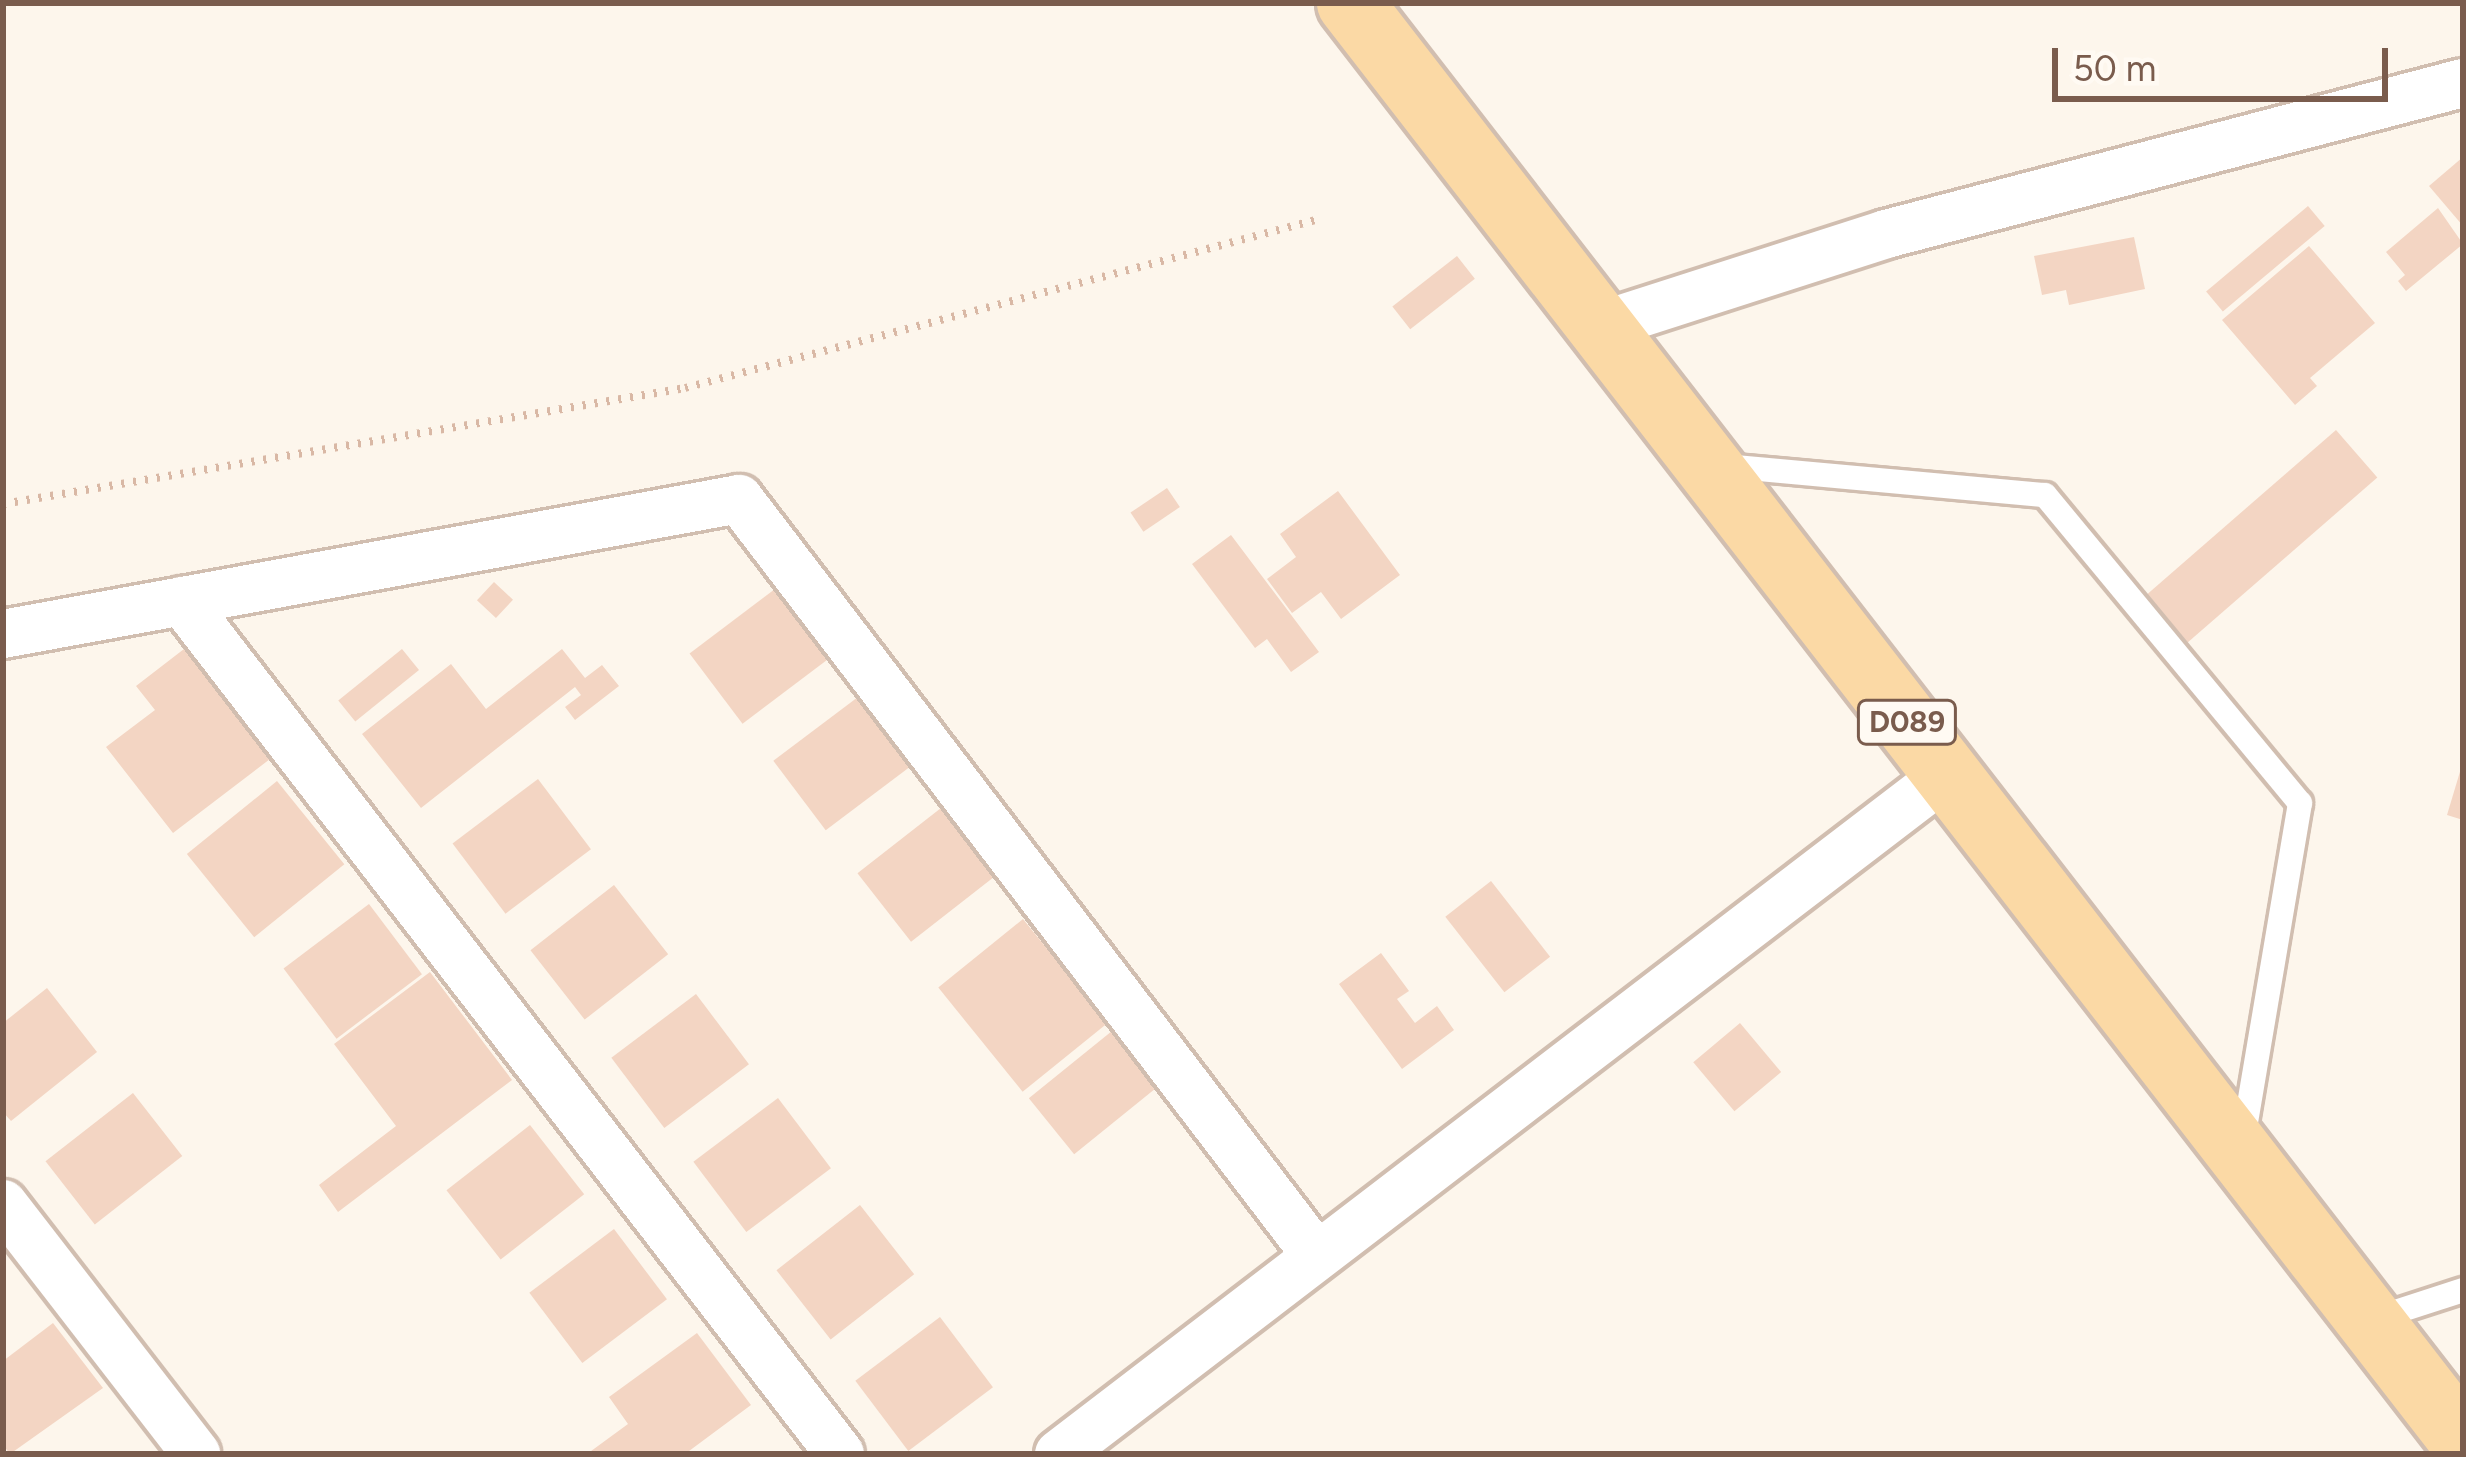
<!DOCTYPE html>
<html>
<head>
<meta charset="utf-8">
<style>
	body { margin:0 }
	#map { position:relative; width:2466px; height:1457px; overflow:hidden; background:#fdf6ec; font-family:Figtree,sans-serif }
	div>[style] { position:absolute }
	.building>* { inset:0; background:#f3d5c3; transform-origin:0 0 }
	.path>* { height:8px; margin-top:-4px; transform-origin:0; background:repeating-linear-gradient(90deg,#d9b8a5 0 3px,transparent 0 12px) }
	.roads { filter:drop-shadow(3px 0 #d1beb0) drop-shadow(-3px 0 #d1beb0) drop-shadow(0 3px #d1beb0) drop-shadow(0 -3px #d1beb0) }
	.service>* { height:24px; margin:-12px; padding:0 12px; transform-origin:12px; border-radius:12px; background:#fff }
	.minor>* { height:48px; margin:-24px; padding:0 24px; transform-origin:24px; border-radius:24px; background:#fff }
	.primary>* { height:66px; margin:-33px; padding:0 33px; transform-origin:33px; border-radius:33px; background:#fbd9a5 }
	span { translate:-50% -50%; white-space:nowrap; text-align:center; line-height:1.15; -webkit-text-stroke:10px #fffaf3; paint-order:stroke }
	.shield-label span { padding:3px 9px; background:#fffaf3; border:3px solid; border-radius:9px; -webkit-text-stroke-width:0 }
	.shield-label { font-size:30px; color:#7a5c4d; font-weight:700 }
	.frame { position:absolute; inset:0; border:6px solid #7a5c4d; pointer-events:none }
	.scale { position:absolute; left:2052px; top:48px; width:336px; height:54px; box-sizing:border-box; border:6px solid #7a5c4d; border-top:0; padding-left:15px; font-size:36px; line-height:42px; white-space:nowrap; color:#7a5c4d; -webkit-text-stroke:9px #fffaf3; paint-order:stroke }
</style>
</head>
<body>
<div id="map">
	<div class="building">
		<div style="clip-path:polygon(2463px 157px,2463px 226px,2429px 186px)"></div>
		<div style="left:2308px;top:206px;width:26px;height:133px;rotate:50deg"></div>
		<div style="clip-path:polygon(2438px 208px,2463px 244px,2406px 291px,2398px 281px,2405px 275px,2386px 252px)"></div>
		<div style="clip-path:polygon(2134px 237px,2145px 289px,2069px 305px,2066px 290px,2042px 295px,2034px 256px)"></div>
		<div style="clip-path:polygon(2309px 246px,2375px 323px,2310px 378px,2317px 386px,2295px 405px,2222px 320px)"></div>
		<div style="left:1457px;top:256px;width:29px;height:82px;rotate:52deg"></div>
		<div style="left:2336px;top:430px;width:63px;height:254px;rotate:49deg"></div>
		<div style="left:1167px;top:488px;width:23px;height:44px;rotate:56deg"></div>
		<div style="clip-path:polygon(1338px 491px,1400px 575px,1341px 619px,1321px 592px,1292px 613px,1267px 579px,1296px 557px,1280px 534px)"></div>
		<div style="clip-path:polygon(1231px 535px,1319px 652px,1291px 672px,1267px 639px,1255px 648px,1192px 564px)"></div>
		<div style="left:494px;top:582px;width:26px;height:25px;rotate:43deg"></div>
		<div style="left:775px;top:589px;width:88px;height:107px;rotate:53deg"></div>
		<div style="clip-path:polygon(184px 649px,270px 759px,173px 833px,106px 747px,155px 710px,136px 686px)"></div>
		<div style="left:402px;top:649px;width:27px;height:82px;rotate:51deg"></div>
		<div style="clip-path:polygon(562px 649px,585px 678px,602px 665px,619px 686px,575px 720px,565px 707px,581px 695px,575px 687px,421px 808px,362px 734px,451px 664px,486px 709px)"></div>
		<div style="left:858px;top:697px;width:87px;height:106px;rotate:53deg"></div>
		<div style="clip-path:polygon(2462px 765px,2463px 765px,2463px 820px,2447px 815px)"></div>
		<div style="left:538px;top:779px;width:88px;height:107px;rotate:53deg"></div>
		<div style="left:277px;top:781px;width:107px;height:116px;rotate:51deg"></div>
		<div style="left:941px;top:808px;width:87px;height:106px;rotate:52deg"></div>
		<div style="left:1491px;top:881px;width:96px;height:58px;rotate:52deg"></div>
		<div style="left:614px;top:885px;width:88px;height:106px;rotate:52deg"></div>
		<div style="left:369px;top:904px;width:88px;height:107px;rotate:53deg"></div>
		<div style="left:1023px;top:919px;width:134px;height:109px;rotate:51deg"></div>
		<div style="clip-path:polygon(1381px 953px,1409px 991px,1397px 999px,1415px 1023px,1437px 1006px,1454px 1030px,1402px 1069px,1339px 984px)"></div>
		<div style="clip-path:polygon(430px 972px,512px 1080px,338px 1212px,319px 1185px,396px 1126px,334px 1044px)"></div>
		<div style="clip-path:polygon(47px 988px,97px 1052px,11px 1121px,3px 1112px,3px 1023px)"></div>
		<div style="left:696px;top:994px;width:88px;height:106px;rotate:53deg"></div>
		<div style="left:1740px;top:1023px;width:64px;height:61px;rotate:50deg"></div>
		<div style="left:1112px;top:1031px;width:72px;height:107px;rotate:51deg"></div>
		<div style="left:133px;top:1093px;width:80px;height:111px;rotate:52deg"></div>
		<div style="left:778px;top:1098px;width:88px;height:106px;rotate:53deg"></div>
		<div style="left:530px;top:1125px;width:88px;height:106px;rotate:52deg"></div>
		<div style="left:860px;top:1205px;width:88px;height:106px;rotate:52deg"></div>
		<div style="left:614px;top:1229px;width:88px;height:106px;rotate:53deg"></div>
		<div style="left:940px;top:1317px;width:88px;height:106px;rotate:53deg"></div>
		<div style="clip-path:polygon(53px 1323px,103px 1388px,10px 1454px,3px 1445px,3px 1361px)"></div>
		<div style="clip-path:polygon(697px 1333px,751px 1405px,685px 1454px,587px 1454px,628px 1424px,609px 1397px)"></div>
	</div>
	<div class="path">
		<div style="left:3px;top:504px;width:692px;rotate:-9.65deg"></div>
		<div style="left:685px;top:388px;width:653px;rotate:-14.91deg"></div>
	</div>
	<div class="roads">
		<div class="service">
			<div style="left:1725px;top:466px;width:321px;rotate:5.2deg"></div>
			<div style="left:2045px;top:495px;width:400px;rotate:50.4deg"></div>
			<div style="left:2300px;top:803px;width:341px;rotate:99.6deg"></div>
			<div style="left:2374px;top:1319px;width:94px;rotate:-18deg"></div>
		</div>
		<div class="minor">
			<div style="left:1600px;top:326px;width:300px;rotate:-17.8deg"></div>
			<div style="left:1886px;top:234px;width:596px;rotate:-14.67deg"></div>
			<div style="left:182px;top:601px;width:1077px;rotate:52.35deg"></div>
			<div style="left:3px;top:634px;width:748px;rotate:-10.39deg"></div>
			<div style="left:739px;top:499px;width:952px;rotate:52.64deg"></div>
			<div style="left:3px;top:1204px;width:316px;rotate:52.3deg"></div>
			<div style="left:1059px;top:1454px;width:1118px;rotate:-37.44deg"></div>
		</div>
		<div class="primary">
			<div style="left:1350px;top:3px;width:1818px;rotate:52.26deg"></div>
		</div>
	</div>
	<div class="shield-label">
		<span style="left:1907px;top:722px">D089</span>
	</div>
	<div class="frame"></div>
	<div class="scale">50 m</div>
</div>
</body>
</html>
